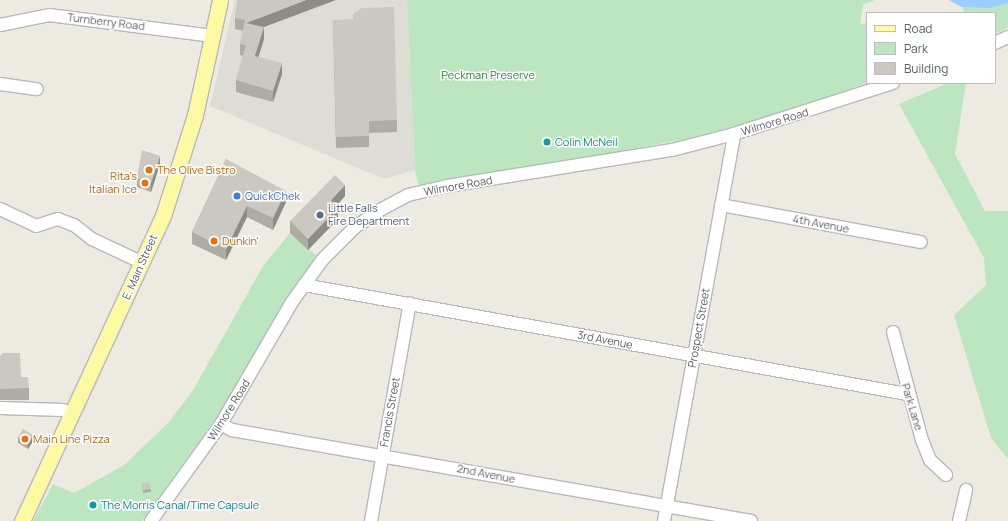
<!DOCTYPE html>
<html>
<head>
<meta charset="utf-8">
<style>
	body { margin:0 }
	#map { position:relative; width:1008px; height:521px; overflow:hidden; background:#edebe1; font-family:Manrope,sans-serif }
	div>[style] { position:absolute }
	.industrial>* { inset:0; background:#ddddd5 }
	.green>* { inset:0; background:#bce6c0 }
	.water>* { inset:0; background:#9fccff }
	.roads { filter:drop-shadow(1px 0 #b6b8be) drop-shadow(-1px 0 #b6b8be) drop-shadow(0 1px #b6b8be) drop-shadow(0 -1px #b6b8be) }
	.minor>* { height:12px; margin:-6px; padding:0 6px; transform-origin:6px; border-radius:6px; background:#fff }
	.major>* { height:15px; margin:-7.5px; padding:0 7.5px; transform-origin:7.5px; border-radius:7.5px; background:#fff9a4 }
	.wall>* { inset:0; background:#aeaca5 }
	.shaded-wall>* { inset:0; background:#8d8c86 }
	.building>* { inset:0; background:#cac8c0; transform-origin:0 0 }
	.dots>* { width:11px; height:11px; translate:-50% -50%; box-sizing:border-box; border:2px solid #fff; border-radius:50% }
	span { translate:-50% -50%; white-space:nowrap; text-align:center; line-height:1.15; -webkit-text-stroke:3px #fff; paint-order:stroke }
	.street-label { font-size:11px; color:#595d62 }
	.park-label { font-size:11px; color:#31823d }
	.culture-label { font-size:11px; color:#0d838f }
	.left { translate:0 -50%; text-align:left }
	.food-label { font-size:11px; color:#c56008 }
	.right { translate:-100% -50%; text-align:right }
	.shop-label { font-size:11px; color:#366cbe }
	.service-label { font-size:11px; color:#4e5e75 }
	.legend { position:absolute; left:866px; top:12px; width:130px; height:72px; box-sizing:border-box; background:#fff; border:1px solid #bdbec0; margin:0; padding:5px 7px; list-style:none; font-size:12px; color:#595d62 }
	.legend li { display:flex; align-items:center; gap:8px; height:20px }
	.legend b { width:20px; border:1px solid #bdbec0 }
</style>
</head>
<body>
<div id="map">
	<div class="industrial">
		<div style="clip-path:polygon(235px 0,407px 0,415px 170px,384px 179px,210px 106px)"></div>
	</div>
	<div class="green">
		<div style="clip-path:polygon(407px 0,875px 0,863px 5px,860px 24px,867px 23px,867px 83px,765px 119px,681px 140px,419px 187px,415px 170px)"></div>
		<div style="clip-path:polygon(949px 0,1008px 0,1008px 27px,995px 34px,995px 13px,965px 13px,962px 7px)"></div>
		<div style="clip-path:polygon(948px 83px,966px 83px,955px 154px,985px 211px,1008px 211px,1008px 459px,991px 438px,954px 315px,986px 285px,984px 258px,899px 104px)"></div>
		<div style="clip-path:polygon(290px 233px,318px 257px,295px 287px,225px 406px,142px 521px,33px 521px,53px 484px,74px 493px,124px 465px,168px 423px,192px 392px,263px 266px)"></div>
	</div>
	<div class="water">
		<div style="clip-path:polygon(949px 0,1008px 0,1008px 3px,990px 8px,962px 7px)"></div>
	</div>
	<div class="roads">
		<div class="minor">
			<div style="left:0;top:25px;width:50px;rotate:-11.5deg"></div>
			<div style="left:49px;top:15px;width:165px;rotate:7.3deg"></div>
			<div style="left:995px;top:43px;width:14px;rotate:-25deg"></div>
			<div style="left:0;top:84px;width:37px;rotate:8deg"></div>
			<div style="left:721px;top:205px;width:203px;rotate:10.5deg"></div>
			<div style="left:0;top:209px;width:40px;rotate:25deg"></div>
			<div style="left:36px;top:226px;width:23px;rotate:-18deg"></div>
			<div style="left:58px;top:219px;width:17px;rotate:21deg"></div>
			<div style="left:74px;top:225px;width:23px;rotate:38deg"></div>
			<div style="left:92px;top:239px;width:56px;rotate:25.2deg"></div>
			<div style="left:304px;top:285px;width:613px;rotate:10.25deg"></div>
			<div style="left:893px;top:332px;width:112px;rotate:75deg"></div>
			<div style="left:922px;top:440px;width:22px;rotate:68deg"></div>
			<div style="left:930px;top:460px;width:22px;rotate:43deg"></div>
			<div style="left:0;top:408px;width:63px;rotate:1.8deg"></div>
			<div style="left:63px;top:410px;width:10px;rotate:24deg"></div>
			<div style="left:221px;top:424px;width:13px;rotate:29deg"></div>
			<div style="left:232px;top:430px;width:527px;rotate:9.94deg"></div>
			<div style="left:151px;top:521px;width:120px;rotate:-54.2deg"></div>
			<div style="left:221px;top:424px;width:141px;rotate:-59.8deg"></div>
			<div style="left:292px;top:302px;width:53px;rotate:-54.2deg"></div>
			<div style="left:323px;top:259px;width:45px;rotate:-45deg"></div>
			<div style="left:355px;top:227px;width:30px;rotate:-34deg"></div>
			<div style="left:380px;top:210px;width:32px;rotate:-28deg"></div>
			<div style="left:408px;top:195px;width:40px;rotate:-13deg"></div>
			<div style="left:447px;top:186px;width:228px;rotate:-9.1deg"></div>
			<div style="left:672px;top:150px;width:64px;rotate:-14.5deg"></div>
			<div style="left:734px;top:134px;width:167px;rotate:-17.8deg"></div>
			<div style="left:371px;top:521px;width:221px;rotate:-79.9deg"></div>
			<div style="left:664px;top:521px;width:393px;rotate:-79.7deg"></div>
			<div style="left:959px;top:521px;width:32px;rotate:-77deg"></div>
		</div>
		<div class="major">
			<div style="left:22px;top:521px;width:336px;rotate:-65.2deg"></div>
			<div style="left:163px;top:216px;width:106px;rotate:-72.4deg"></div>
			<div style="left:195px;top:115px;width:118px;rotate:-77.7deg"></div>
		</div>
	</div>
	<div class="wall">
		<div style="clip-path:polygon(238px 0,264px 27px,264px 39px,258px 57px,282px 74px,273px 102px,236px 92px,236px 80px,243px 56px,240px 55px,240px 44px,243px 31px,235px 29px,235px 18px)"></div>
		<div style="clip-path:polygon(333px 20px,397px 120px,397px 132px,369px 133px,369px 147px,336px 148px)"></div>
		<div style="clip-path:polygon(226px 159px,286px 202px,273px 230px,247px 217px,226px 260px,192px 244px,192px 232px)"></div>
		<div style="clip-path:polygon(160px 164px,151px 192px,137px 187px,137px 178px)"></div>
		<div style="clip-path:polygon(345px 196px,336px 206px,338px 219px,308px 250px,290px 233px,290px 221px)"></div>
		<div style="clip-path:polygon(0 356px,21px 377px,29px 388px,29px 400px,0 400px)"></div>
		<div style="clip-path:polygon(18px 437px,33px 441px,28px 449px,18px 443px)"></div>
		<div style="clip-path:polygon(142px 483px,151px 489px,151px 492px,143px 493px)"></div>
	</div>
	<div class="shaded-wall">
		<div style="clip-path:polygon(306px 0,336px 0,264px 27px,264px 39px,255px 68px,246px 23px)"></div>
		<div style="clip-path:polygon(282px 63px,282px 74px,273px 102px,273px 91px)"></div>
		<div style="clip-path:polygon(160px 156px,160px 164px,151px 192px,151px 183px)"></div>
		<div style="clip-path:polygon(345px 185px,345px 196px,331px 212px,331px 200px)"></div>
		<div style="clip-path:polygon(286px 191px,286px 202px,273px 230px,273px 218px)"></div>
		<div style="clip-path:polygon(247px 206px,247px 217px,226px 260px,226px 249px)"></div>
		<div style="clip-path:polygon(338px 208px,338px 219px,308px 250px,308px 239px)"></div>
		<div style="clip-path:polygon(33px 435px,33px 441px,28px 449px,28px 443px)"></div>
	</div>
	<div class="building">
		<div style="clip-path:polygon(238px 0,306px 0,246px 23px,264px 27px,255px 56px,282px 63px,273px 91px,236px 80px,246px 45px,240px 44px,245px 20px,235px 18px)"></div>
		<div style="clip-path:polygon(394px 7px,397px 120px,369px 121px,369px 136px,336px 137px,333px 20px,353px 19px,353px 14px,362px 8px)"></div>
		<div style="clip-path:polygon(142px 150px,160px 156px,151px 183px,137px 178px)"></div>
		<div style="clip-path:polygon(226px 159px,286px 191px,273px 218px,247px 206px,226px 249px,192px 232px)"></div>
		<div style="clip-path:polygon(335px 175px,345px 185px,331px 200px,338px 208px,308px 239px,290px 221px)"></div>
		<div style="clip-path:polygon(3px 353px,20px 353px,21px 377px,28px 377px,29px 388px,0 389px,0 356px)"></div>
		<div style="left:23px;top:429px;width:12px;height:9px;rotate:31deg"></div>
		<div style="clip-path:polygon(149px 482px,151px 489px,143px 490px,142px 483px)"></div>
	</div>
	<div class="dots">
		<div style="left:547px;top:142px;background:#0f9aa8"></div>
		<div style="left:149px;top:170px;background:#e8710a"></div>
		<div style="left:145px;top:183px;background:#e8710a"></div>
		<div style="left:237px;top:196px;background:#3f7fe0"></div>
		<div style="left:320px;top:215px;background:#5c6f8a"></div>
		<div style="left:214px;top:241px;background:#e8710a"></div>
		<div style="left:25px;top:439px;background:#e8710a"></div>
		<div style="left:93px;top:505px;background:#0f9aa8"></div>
	</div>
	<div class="street-label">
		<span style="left:106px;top:22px;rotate:7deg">Turnberry Road</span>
		<span style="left:775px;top:122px;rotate:-17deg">Wilmore Road</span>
		<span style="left:458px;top:186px;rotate:-10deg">Wilmore Road</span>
		<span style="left:821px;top:224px;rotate:11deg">4th Avenue</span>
		<span style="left:140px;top:267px;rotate:-66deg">E. Main Street</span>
		<span style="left:699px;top:328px;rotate:-80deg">Prospect Street</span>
		<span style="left:605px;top:340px;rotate:11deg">3rd Avenue</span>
		<span style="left:912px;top:407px;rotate:73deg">Park Lane</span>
		<span style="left:229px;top:410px;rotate:-58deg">Wilmore Road</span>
		<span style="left:390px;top:412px;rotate:-80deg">Francis Street</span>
		<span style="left:486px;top:474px;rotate:11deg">2nd Avenue</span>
	</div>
	<div class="park-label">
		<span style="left:488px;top:75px">Peckman Preserve</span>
	</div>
	<div class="culture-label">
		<span class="left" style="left:555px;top:142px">Colin McNeil</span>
		<span class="left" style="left:101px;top:505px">The Morris Canal/Time Capsule</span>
	</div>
	<div class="food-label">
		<span class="left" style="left:157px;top:170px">The Olive Bistro</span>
		<span class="right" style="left:137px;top:183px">Rita's<br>Italian Ice</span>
		<span class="left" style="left:222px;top:241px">Dunkin'</span>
		<span class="left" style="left:33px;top:439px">Main Line Pizza</span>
	</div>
	<div class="shop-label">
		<span class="left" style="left:245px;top:196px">QuickChek</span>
	</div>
	<div class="service-label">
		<span class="left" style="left:328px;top:215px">Little Falls<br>Fire Department</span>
	</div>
	<ul class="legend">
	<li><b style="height:5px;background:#fff9a4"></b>Road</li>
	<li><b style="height:11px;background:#bce6c0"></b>Park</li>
	<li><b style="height:11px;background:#cac8c0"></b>Building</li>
	</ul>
</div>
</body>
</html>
